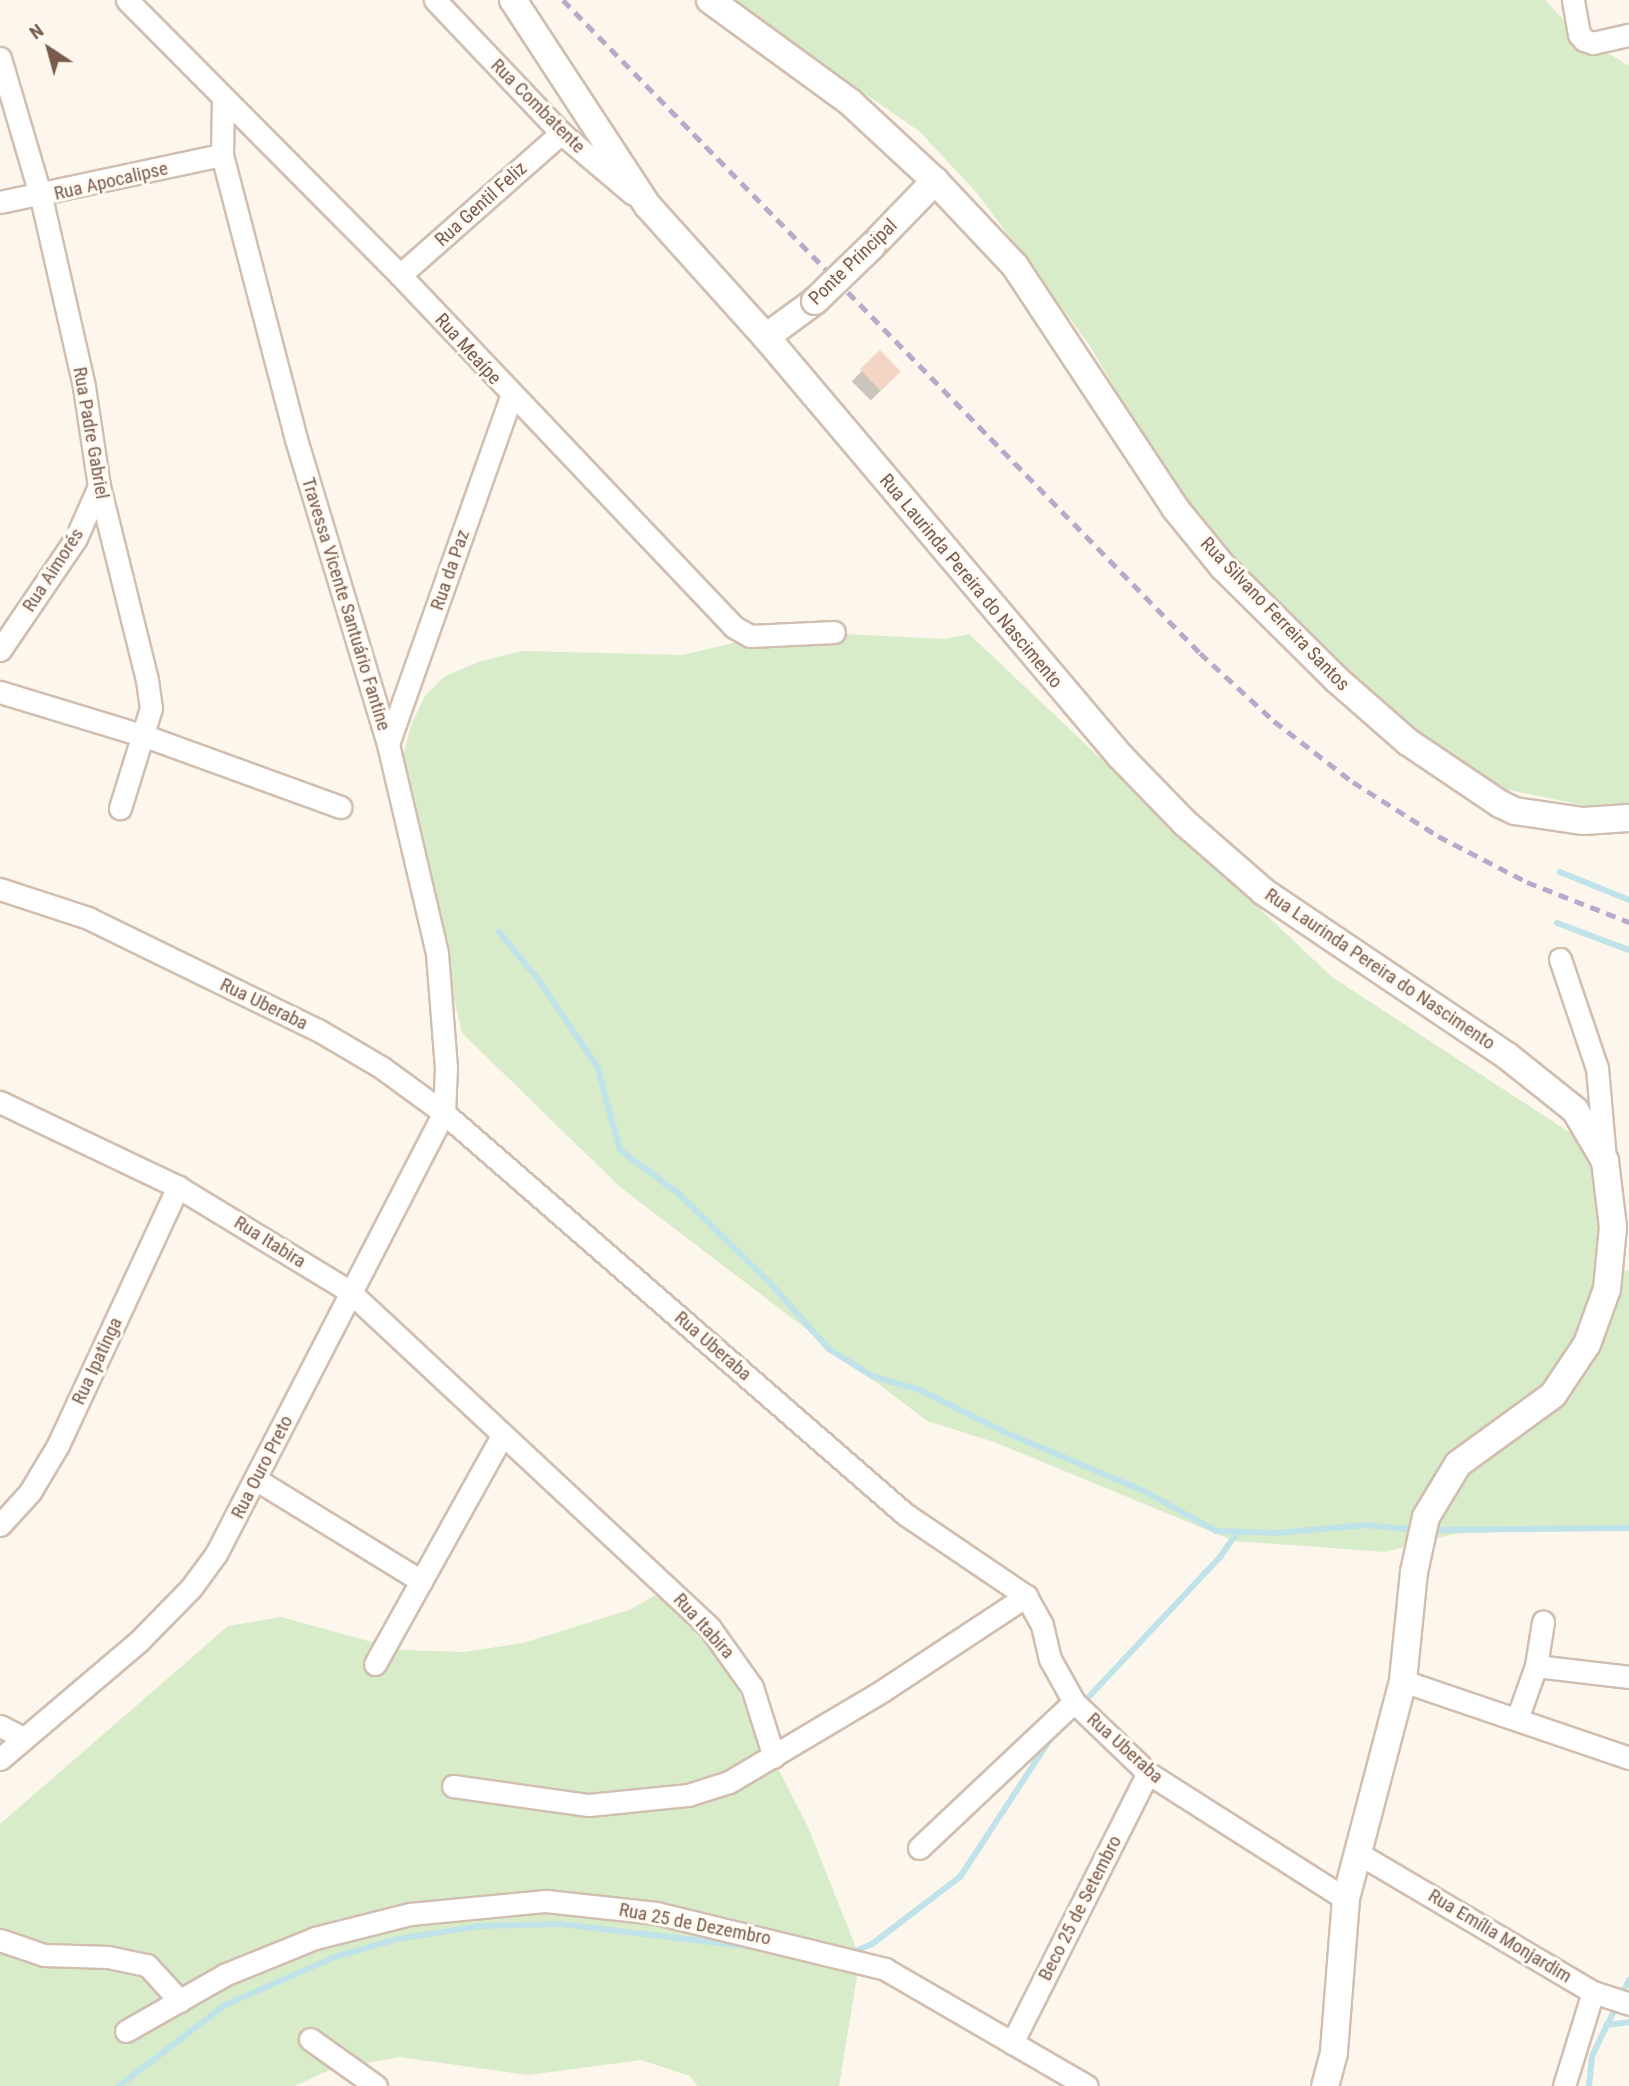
<!DOCTYPE html>
<html>
<head>
<meta charset="utf-8">
<style>
	body { margin:0 }
	#map { position:relative; width:1629px; height:2086px; overflow:hidden; background:#fdf6ec; font-family:"Roboto Condensed",sans-serif }
	div>[style] { position:absolute }
	.green>* { inset:0; background:#d8ecc9 }
	.shadow>* { inset:0; background:#0003; transform-origin:0 0 }
	.stream>* { height:6px; margin:-3px; padding:0 3px; transform-origin:3px; border-radius:3px; background:#bfe3e8 }
	.building>* { inset:0; background:#f3d5c3; transform-origin:0 0 }
	.roads { filter:drop-shadow(2px 0 #d1beb0) drop-shadow(-2px 0 #d1beb0) drop-shadow(0 2px #d1beb0) drop-shadow(0 -2px #d1beb0) }
	.minor>* { height:21px; margin:-10.5px; padding:0 10.5px; transform-origin:10.5px; border-radius:10.5px; background:#fff }
	.tertiary>* { height:26px; margin:-13px; padding:0 13px; transform-origin:13px; border-radius:13px; background:#fff }
	.rail>* { height:5px; margin-top:-2.5px; transform-origin:0; background:repeating-linear-gradient(90deg,#b9a8c9 0 10px,transparent 0 17px) }
	.bridges { filter:drop-shadow(2px 0 #d1beb0) drop-shadow(-2px 0 #d1beb0) drop-shadow(0 2px #d1beb0) drop-shadow(0 -2px #d1beb0) }
	.tertiary-bridge>* { height:26px; margin:-13px; padding:0 13px; transform-origin:13px; border-radius:13px; background:#fff }
	span { translate:-50% -50%; white-space:nowrap; text-align:center; line-height:1.15; -webkit-text-stroke:6px #fffaf3; paint-order:stroke }
	.street-label { font-size:19px; color:#7a5c4d }
	.north { position:absolute; left:14px; top:14px; width:70px; height:70px; -webkit-text-stroke:5px #fffaf3; paint-order:stroke; rotate:324deg; font-size:19px; font-weight:700; line-height:28px; text-align:center; color:#7a5c4d }
	.north::after { content:''; display:block; margin:auto; width:24px; height:32px; background:#7a5c4d; clip-path:polygon(50% 0,100% 100%,50% 72%,0 100%) }
</style>
</head>
<body>
<div id="map">
	<div class="green">
		<div style="clip-path:polygon(728px 0,1545px 0,1578px 35px,1629px 66px,1629px 810px,1616px 812px,1442px 776px,1399px 753px,1349px 709px,1195px 526px,1090px 346px,977px 193px,919px 131px)"></div>
		<div style="clip-path:polygon(824px 633px,945px 639px,969px 634px,1332px 977px,1598px 1151px,1614px 1193px,1625px 1271px,1629px 1270px,1629px 1525px,1454px 1534px,1385px 1552px,1234px 1541px,994px 1442px,927px 1421px,620px 1187px,462px 1033px,400px 768px,411px 725px,425px 696px,444px 677px,478px 662px,522px 651px,683px 655px,742px 641px)"></div>
		<div style="clip-path:polygon(654px 1596px,670px 1600px,692px 1620px,732px 1679px,808px 1827px,860px 1958px,839px 2086px,697px 2086px,690px 2076px,641px 2060px,528px 2075px,399px 2057px,329px 2070px,295px 2086px,0 2086px,0 1824px,228px 1626px,281px 1617px,401px 1650px,464px 1652px,523px 1643px,629px 1610px)"></div>
	</div>
	<div class="shadow">
		<div style="left:880px;top:353px;width:27px;height:40px;rotate:45deg"></div>
	</div>
	<div class="stream">
		<div style="left:1560px;top:872px;width:74px;rotate:22.1deg"></div>
		<div style="left:1557px;top:923px;width:77px;rotate:20.6deg"></div>
		<div style="left:499px;top:932px;width:61px;rotate:50.3deg"></div>
		<div style="left:538px;top:979px;width:105px;rotate:55.9deg"></div>
		<div style="left:597px;top:1066px;width:87px;rotate:74.7deg"></div>
		<div style="left:620px;top:1150px;width:72px;rotate:36.6deg"></div>
		<div style="left:678px;top:1193px;width:130px;rotate:44.4deg"></div>
		<div style="left:771px;top:1284px;width:87px;rotate:48.3deg"></div>
		<div style="left:829px;top:1349px;width:51px;rotate:32.1deg"></div>
		<div style="left:872px;top:1376px;width:50px;rotate:16.3deg"></div>
		<div style="left:920px;top:1390px;width:99px;rotate:26.3deg"></div>
		<div style="left:1009px;top:1434px;width:149px;rotate:22.9deg"></div>
		<div style="left:1146px;top:1492px;width:80px;rotate:29.1deg"></div>
		<div style="left:1216px;top:1531px;width:62px;rotate:1.8deg"></div>
		<div style="left:1278px;top:1533px;width:87px;rotate:-5.3deg"></div>
		<div style="left:1365px;top:1525px;width:53px;rotate:5.4deg"></div>
		<div style="left:1428px;top:1530px;width:201px;rotate:-0.6deg"></div>
		<div style="left:1082px;top:1704px;width:202px;rotate:-46.8deg"></div>
		<div style="left:1220px;top:1557px;width:28px;rotate:-55deg"></div>
		<div style="left:851px;top:1953px;width:23px;rotate:-23deg"></div>
		<div style="left:872px;top:1944px;width:111px;rotate:-37.3deg"></div>
		<div style="left:960px;top:1877px;width:166px;rotate:-56.8deg"></div>
		<div style="left:1606px;top:2025px;width:23px;rotate:-7deg"></div>
		<div style="left:119px;top:2086px;width:133px;rotate:-37.4deg"></div>
		<div style="left:225px;top:2005px;width:120px;rotate:-23.6deg"></div>
		<div style="left:335px;top:1957px;width:65px;rotate:-16.2deg"></div>
		<div style="left:397px;top:1939px;width:85px;rotate:-8.8deg"></div>
		<div style="left:481px;top:1926px;width:79px;rotate:-1.5deg"></div>
		<div style="left:560px;top:1924px;width:201px;rotate:6.8deg"></div>
		<div style="left:1589px;top:2086px;width:30px;rotate:-84deg"></div>
		<div style="left:1592px;top:2056px;width:85px;rotate:-64deg"></div>
	</div>
	<div class="building">
		<div style="left:880px;top:350px;width:30px;height:28px;rotate:46deg"></div>
	</div>
	<div class="roads">
		<div class="minor">
			<div style="left:127px;top:0;width:387px;rotate:45.2deg"></div>
			<div style="left:400px;top:275px;width:485px;rotate:46.5deg"></div>
			<div style="left:734px;top:627px;width:18px;rotate:29deg"></div>
			<div style="left:750px;top:636px;width:84px;rotate:-2.7deg"></div>
			<div style="left:435px;top:0;width:183px;rotate:46.5deg"></div>
			<div style="left:561px;top:133px;width:94px;rotate:40.3deg"></div>
			<div style="left:1573px;top:0;width:35px;rotate:80deg"></div>
			<div style="left:1579px;top:34px;width:8px;rotate:50deg"></div>
			<div style="left:1584px;top:40px;width:9px;rotate:18deg"></div>
			<div style="left:1593px;top:43px;width:37px;rotate:-13deg"></div>
			<div style="left:0;top:58px;width:145px;rotate:73.6deg"></div>
			<div style="left:41px;top:197px;width:195px;rotate:77.2deg"></div>
			<div style="left:84px;top:387px;width:100px;rotate:81.4deg"></div>
			<div style="left:99px;top:486px;width:200px;rotate:76.1deg"></div>
			<div style="left:147px;top:680px;width:28px;rotate:82deg"></div>
			<div style="left:151px;top:708px;width:105px;rotate:107.2deg"></div>
			<div style="left:0;top:202px;width:227px;rotate:-12deg"></div>
			<div style="left:400px;top:275px;width:215px;rotate:-41.4deg"></div>
			<div style="left:0;top:650px;width:135px;rotate:-55.8deg"></div>
			<div style="left:76px;top:538px;width:57px;rotate:-66.1deg"></div>
			<div style="left:0;top:692px;width:152px;rotate:16.9deg"></div>
			<div style="left:145px;top:736px;width:208px;rotate:20deg"></div>
			<div style="left:388px;top:744px;width:369px;rotate:-70.5deg"></div>
			<div style="left:0;top:889px;width:93px;rotate:18.2deg"></div>
			<div style="left:88px;top:918px;width:256px;rotate:26deg"></div>
			<div style="left:318px;top:1030px;width:73px;rotate:30.4deg"></div>
			<div style="left:381px;top:1067px;width:78px;rotate:36.1deg"></div>
			<div style="left:444px;top:1113px;width:611px;rotate:41.02deg"></div>
			<div style="left:905px;top:1514px;width:146px;rotate:34.1deg"></div>
			<div style="left:1026px;top:1596px;width:33px;rotate:61deg"></div>
			<div style="left:1042px;top:1625px;width:35px;rotate:77deg"></div>
			<div style="left:1050px;top:1659px;width:49px;rotate:60.8deg"></div>
			<div style="left:1074px;top:1702px;width:103px;rotate:43.8deg"></div>
			<div style="left:1148px;top:1773px;width:235px;rotate:32.5deg"></div>
			<div style="left:1560px;top:959px;width:115px;rotate:71.3deg"></div>
			<div style="left:1597px;top:1068px;width:92px;rotate:85deg"></div>
			<div style="left:0;top:1102px;width:197px;rotate:25.5deg"></div>
			<div style="left:178px;top:1187px;width:200px;rotate:31.3deg"></div>
			<div style="left:349px;top:1291px;width:494px;rotate:43deg"></div>
			<div style="left:710px;top:1628px;width:72px;rotate:54.6deg"></div>
			<div style="left:752px;top:1687px;width:73px;rotate:72.6deg"></div>
			<div style="left:257px;top:1480px;width:193px;rotate:31.6deg"></div>
			<div style="left:0;top:1525px;width:45px;rotate:-47.7deg"></div>
			<div style="left:30px;top:1492px;width:55px;rotate:-59.2deg"></div>
			<div style="left:58px;top:1445px;width:285px;rotate:-65.1deg"></div>
			<div style="left:375px;top:1664px;width:261px;rotate:-60.9deg"></div>
			<div style="left:1536px;top:1666px;width:94px;rotate:6.7deg"></div>
			<div style="left:1403px;top:1681px;width:239px;rotate:18.8deg"></div>
			<div style="left:1517px;top:1719px;width:56px;rotate:-70.3deg"></div>
			<div style="left:1536px;top:1666px;width:45px;rotate:-81deg"></div>
			<div style="left:0;top:1726px;width:27px;rotate:27deg"></div>
			<div style="left:0;top:1759px;width:182px;rotate:-40.3deg"></div>
			<div style="left:139px;top:1641px;width:74px;rotate:-45.5deg"></div>
			<div style="left:191px;top:1588px;width:42px;rotate:-53.7deg"></div>
			<div style="left:216px;top:1554px;width:496px;rotate:-62.7deg"></div>
			<div style="left:444px;top:1113px;width:45px;rotate:-87.5deg"></div>
			<div style="left:446px;top:1068px;width:115px;rotate:-94.5deg"></div>
			<div style="left:437px;top:953px;width:215px;rotate:-103.2deg"></div>
			<div style="left:388px;top:744px;width:319px;rotate:-106.8deg"></div>
			<div style="left:296px;top:439px;width:293px;rotate:-104.6deg"></div>
			<div style="left:222px;top:155px;width:55px;rotate:-89deg"></div>
			<div style="left:453px;top:1786px;width:137px;rotate:8deg"></div>
			<div style="left:589px;top:1805px;width:100px;rotate:-5.8deg"></div>
			<div style="left:688px;top:1795px;width:43px;rotate:-17.6deg"></div>
			<div style="left:729px;top:1782px;width:178px;rotate:-30.7deg"></div>
			<div style="left:882px;top:1691px;width:173px;rotate:-33.4deg"></div>
			<div style="left:919px;top:1848px;width:213px;rotate:-43.3deg"></div>
			<div style="left:1356px;top:1852px;width:275px;rotate:30.6deg"></div>
			<div style="left:1593px;top:1992px;width:38px;rotate:18deg"></div>
			<div style="left:0;top:1940px;width:46px;rotate:18.8deg"></div>
			<div style="left:44px;top:1955px;width:64px;rotate:1.8deg"></div>
			<div style="left:108px;top:1957px;width:40px;rotate:12deg"></div>
			<div style="left:147px;top:1965px;width:49px;rotate:47.5deg"></div>
			<div style="left:126px;top:2031px;width:113px;rotate:-29.7deg"></div>
			<div style="left:224px;top:1975px;width:98px;rotate:-22.1deg"></div>
			<div style="left:315px;top:1938px;width:98px;rotate:-14.2deg"></div>
			<div style="left:410px;top:1914px;width:137px;rotate:-5.5deg"></div>
			<div style="left:546px;top:1901px;width:111px;rotate:6.2deg"></div>
			<div style="left:656px;top:1913px;width:236px;rotate:13.7deg"></div>
			<div style="left:885px;top:1969px;width:233px;rotate:30.1deg"></div>
			<div style="left:310px;top:2039px;width:81px;rotate:35.5deg"></div>
			<div style="left:1012px;top:2043px;width:302px;rotate:-63.3deg"></div>
			<div style="left:1564px;top:2086px;width:98px;rotate:-72.9deg"></div>
		</div>
		<div class="tertiary">
			<div style="left:513px;top:0;width:246px;rotate:56.8deg"></div>
			<div style="left:648px;top:206px;width:176px;rotate:48deg"></div>
			<div style="left:766px;top:337px;width:549px;rotate:49.81deg"></div>
			<div style="left:1120px;top:756px;width:93px;rotate:45.9deg"></div>
			<div style="left:1185px;top:823px;width:105px;rotate:41.1deg"></div>
			<div style="left:1264px;top:892px;width:292px;rotate:34deg"></div>
			<div style="left:1506px;top:1055px;width:88px;rotate:38.6deg"></div>
			<div style="left:1575px;top:1110px;width:59px;rotate:59.5deg"></div>
			<div style="left:1605px;top:1161px;width:66px;rotate:83.1deg"></div>
			<div style="left:1613px;top:1227px;width:62px;rotate:95.5deg"></div>
			<div style="left:1607px;top:1289px;width:59px;rotate:110deg"></div>
			<div style="left:1587px;top:1344px;width:61px;rotate:123.7deg"></div>
			<div style="left:1553px;top:1395px;width:117px;rotate:144deg"></div>
			<div style="left:1458px;top:1464px;width:62px;rotate:121.1deg"></div>
			<div style="left:1426px;top:1517px;width:56px;rotate:102.3deg"></div>
			<div style="left:1414px;top:1572px;width:110px;rotate:95.8deg"></div>
			<div style="left:1403px;top:1681px;width:225px;rotate:104.7deg"></div>
			<div style="left:1346px;top:1899px;width:154px;rotate:94.5deg"></div>
			<div style="left:1334px;top:2053px;width:34px;rotate:105deg"></div>
			<div style="left:710px;top:0;width:173px;rotate:36.1deg"></div>
			<div style="left:850px;top:102px;width:116px;rotate:42.9deg"></div>
			<div style="left:935px;top:181px;width:117px;rotate:46.7deg"></div>
			<div style="left:1015px;top:266px;width:290px;rotate:56.5deg"></div>
			<div style="left:1175px;top:508px;width:76px;rotate:50.9deg"></div>
			<div style="left:1223px;top:567px;width:159px;rotate:44.7deg"></div>
			<div style="left:1336px;top:679px;width:96px;rotate:41.2deg"></div>
			<div style="left:1408px;top:742px;width:111px;rotate:34deg"></div>
			<div style="left:1500px;top:804px;width:17px;rotate:25deg"></div>
			<div style="left:1515px;top:811px;width:69px;rotate:8.4deg"></div>
			<div style="left:1583px;top:821px;width:46px;rotate:-3.7deg"></div>
			<div style="left:872px;top:246px;width:91px;rotate:-45.9deg"></div>
			<div style="left:766px;top:337px;width:61px;rotate:-36.3deg"></div>
		</div>
	</div>
	<div class="rail">
		<div style="left:563px;top:0;width:912px;rotate:45.71deg"></div>
		<div style="left:1200px;top:653px;width:100px;rotate:42.6deg"></div>
		<div style="left:1274px;top:721px;width:100px;rotate:37.7deg"></div>
		<div style="left:1353px;top:782px;width:101px;rotate:32.4deg"></div>
		<div style="left:1438px;top:836px;width:100px;rotate:27.3deg"></div>
		<div style="left:1527px;top:882px;width:110px;rotate:21.4deg"></div>
	</div>
	<div class="bridges">
		<div class="tertiary-bridge">
			<div style="left:815px;top:301px;width:79px;rotate:-44deg"></div>
		</div>
	</div>
	<div class="street-label">
		<span style="left:538px;top:106px;rotate:45deg">Rua Combatente</span>
		<span style="left:111px;top:181px;rotate:-13deg">Rua Apocalipse</span>
		<span style="left:481px;top:204px;rotate:-42deg">Rua Gentil Feliz</span>
		<span style="left:853px;top:262px;rotate:-44deg">Ponte Principal</span>
		<span style="left:468px;top:349px;rotate:48deg">Rua Meaípe</span>
		<span style="left:91px;top:433px;rotate:80deg">Rua Padre Gabriel</span>
		<span style="left:53px;top:570px;rotate:-57deg">Rua Aimorés</span>
		<span style="left:450px;top:570px;rotate:-71deg">Rua da Paz</span>
		<span style="left:971px;top:581px;rotate:50deg">Rua Laurinda Pereira do Nascimento</span>
		<span style="left:346px;top:604px;rotate:73deg">Travessa Vicente Santuário Fantine</span>
		<span style="left:1275px;top:614px;rotate:46deg">Rua Silvano Ferreira Santos</span>
		<span style="left:1380px;top:969px;rotate:34deg">Rua Laurinda Pereira do Nascimento</span>
		<span style="left:264px;top:1004px;rotate:26deg">Rua Uberaba</span>
		<span style="left:270px;top:1242px;rotate:32deg">Rua Itabira</span>
		<span style="left:713px;top:1346px;rotate:41deg">Rua Uberaba</span>
		<span style="left:97px;top:1361px;rotate:-65deg">Rua Ipatinga</span>
		<span style="left:262px;top:1467px;rotate:-63deg">Rua Ouro Preto</span>
		<span style="left:704px;top:1626px;rotate:48deg">Rua Itabira</span>
		<span style="left:1125px;top:1748px;rotate:42deg">Rua Uberaba</span>
		<span style="left:1080px;top:1908px;rotate:-63deg">Beco 25 de Setembro</span>
		<span style="left:695px;top:1924px;rotate:11deg">Rua 25 de Dezembro</span>
		<span style="left:1500px;top:1936px;rotate:31deg">Rua Emília Monjardim</span>
	</div>
	<div class="north">N</div>
</div>
</body>
</html>
